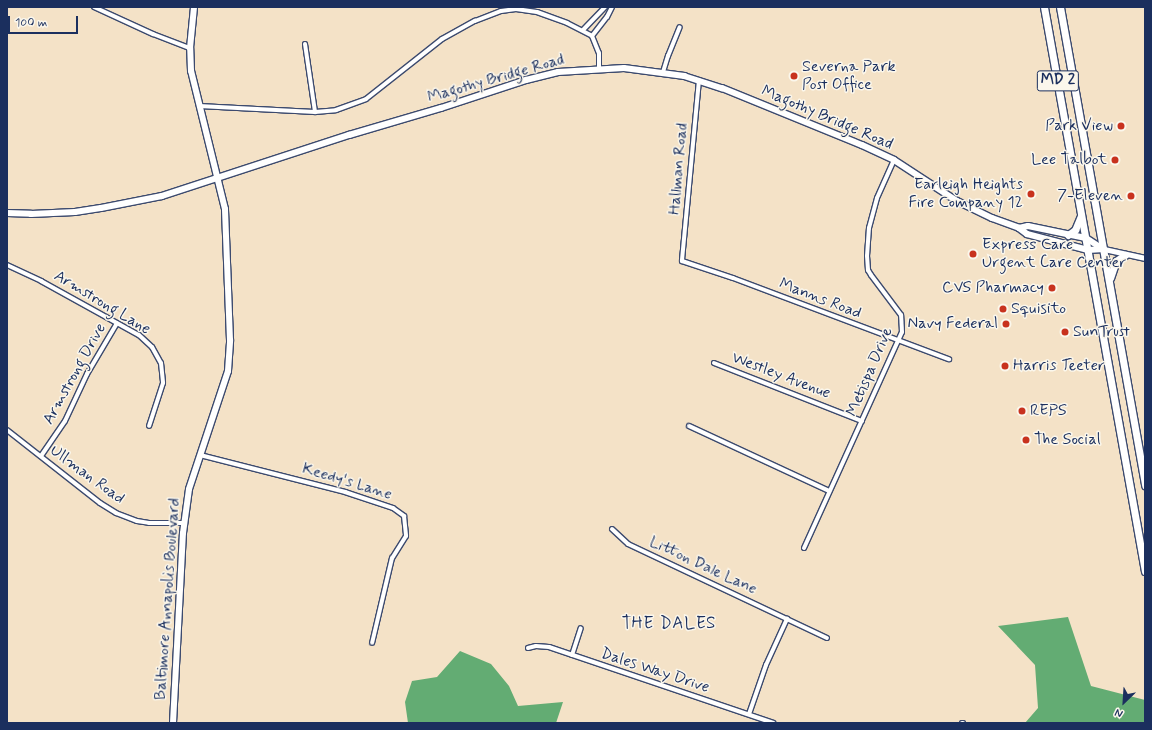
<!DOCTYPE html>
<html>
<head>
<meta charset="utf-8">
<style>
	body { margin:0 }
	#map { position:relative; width:1152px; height:730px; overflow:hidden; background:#f4e2c7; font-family:Mynerve,sans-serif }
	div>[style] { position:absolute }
	.forest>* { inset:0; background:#63ac73 }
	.roads { filter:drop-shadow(1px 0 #3c4a6e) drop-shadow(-1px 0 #3c4a6e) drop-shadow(0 1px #3c4a6e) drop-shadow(0 -1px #3c4a6e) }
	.minor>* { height:4px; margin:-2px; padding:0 2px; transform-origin:2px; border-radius:2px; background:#fff }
	.tertiary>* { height:5px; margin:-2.5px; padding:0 2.5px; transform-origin:2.5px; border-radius:2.5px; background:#fff }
	.secondary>* { height:6px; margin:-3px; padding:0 3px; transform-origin:3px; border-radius:3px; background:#fff }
	.primary>* { height:6px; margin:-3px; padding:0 3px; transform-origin:3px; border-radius:3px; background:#fff }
	.trunk>* { height:7px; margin:-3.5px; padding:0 3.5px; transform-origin:3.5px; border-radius:3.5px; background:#fff }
	.dots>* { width:11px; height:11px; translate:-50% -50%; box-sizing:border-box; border:2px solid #fbf7ec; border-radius:50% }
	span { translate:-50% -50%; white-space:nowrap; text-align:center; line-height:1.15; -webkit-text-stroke:3px #fbf7ec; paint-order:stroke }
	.shield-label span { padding:1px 3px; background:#fbf7ec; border:1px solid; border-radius:3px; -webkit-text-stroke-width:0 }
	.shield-label { font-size:15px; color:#1b2f5e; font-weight:700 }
	.poi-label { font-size:16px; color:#1b2f5e }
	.left { translate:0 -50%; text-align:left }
	.right { translate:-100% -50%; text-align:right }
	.street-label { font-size:16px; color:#1b2f5e }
	.neighbourhood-label { font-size:17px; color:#1b2f5e; letter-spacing:1px }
	.frame { position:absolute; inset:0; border:8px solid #1b2f5e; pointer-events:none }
	.north { position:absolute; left:1104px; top:682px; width:40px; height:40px; -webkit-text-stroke:3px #fbf7ec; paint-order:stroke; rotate:205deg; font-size:11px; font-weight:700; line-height:16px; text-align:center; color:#1b2f5e }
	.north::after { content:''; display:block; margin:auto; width:14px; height:18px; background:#1b2f5e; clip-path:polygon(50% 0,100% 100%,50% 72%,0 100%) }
	.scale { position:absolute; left:8px; top:16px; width:70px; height:18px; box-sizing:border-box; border:2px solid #1b2f5e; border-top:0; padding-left:5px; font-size:12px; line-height:14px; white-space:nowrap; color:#1b2f5e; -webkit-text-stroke:3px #fbf7ec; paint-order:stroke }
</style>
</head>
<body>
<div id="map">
	<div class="forest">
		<div style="clip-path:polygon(1068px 617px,1091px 686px,1145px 700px,1145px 723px,1025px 723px,1038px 708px,1035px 665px,998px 626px)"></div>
		<div style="clip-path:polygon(460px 651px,491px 664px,509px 686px,518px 706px,563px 702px,556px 723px,408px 723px,405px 702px,412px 681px,437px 677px)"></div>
	</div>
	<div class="roads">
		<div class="minor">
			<div style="left:94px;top:7px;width:65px;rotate:24.6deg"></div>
			<div style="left:153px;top:34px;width:40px;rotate:21deg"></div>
			<div style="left:583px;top:30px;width:32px;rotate:-46deg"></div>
			<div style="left:592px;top:36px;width:24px;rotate:-52deg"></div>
			<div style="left:607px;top:17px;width:11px;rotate:-63deg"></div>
			<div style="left:305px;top:44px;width:69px;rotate:81.6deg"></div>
			<div style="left:663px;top:72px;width:17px;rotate:-73deg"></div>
			<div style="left:668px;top:56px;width:31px;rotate:-68deg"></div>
			<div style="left:699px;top:80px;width:182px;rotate:95.4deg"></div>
			<div style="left:682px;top:261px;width:54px;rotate:18.4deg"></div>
			<div style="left:733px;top:278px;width:231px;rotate:20.6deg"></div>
			<div style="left:199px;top:106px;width:116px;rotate:3deg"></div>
			<div style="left:315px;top:112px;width:21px;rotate:-5deg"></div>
			<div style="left:336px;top:110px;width:32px;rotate:-20deg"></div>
			<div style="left:366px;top:99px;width:97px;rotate:-38.3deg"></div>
			<div style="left:442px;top:39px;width:38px;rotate:-29deg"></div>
			<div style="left:475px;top:21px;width:28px;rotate:-21deg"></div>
			<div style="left:501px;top:11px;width:15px;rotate:-8deg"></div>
			<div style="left:516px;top:9px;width:21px;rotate:8deg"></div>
			<div style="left:537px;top:12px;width:32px;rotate:20deg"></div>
			<div style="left:567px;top:23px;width:28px;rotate:27deg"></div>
			<div style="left:592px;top:36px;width:18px;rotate:68deg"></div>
			<div style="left:599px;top:53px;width:15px;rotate:90deg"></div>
			<div style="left:7px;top:265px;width:38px;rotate:25deg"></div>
			<div style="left:41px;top:281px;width:112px;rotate:28.9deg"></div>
			<div style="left:139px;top:335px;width:18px;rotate:43deg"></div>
			<div style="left:152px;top:347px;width:18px;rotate:61deg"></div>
			<div style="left:161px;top:363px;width:20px;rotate:84deg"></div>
			<div style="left:163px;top:383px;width:45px;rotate:108deg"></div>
			<div style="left:714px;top:363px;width:159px;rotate:21.4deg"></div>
			<div style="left:689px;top:426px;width:154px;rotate:24.9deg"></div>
			<div style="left:7px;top:430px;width:118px;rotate:38.1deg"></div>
			<div style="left:100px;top:503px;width:19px;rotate:32deg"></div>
			<div style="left:116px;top:513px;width:22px;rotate:21deg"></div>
			<div style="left:137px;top:521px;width:12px;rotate:9deg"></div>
			<div style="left:149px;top:523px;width:35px"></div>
			<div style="left:200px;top:455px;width:150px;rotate:14.3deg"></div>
			<div style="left:345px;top:492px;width:51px;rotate:18.4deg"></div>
			<div style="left:393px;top:508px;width:14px;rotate:36deg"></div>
			<div style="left:404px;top:516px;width:20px;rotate:84deg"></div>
			<div style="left:406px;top:536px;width:26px;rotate:122deg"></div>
			<div style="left:392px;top:558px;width:87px;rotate:103.2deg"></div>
			<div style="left:41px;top:456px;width:42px;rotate:-55.6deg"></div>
			<div style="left:65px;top:421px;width:52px;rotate:-64.9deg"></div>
			<div style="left:87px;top:374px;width:59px;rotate:-59.5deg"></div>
			<div style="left:612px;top:529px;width:22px;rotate:43deg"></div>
			<div style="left:628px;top:544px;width:220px;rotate:25.3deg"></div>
			<div style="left:804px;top:548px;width:237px;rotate:-65.6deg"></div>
			<div style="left:902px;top:332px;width:17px;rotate:-93deg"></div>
			<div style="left:901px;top:315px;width:50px;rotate:-126.9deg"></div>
			<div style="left:871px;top:275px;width:6px;rotate:-121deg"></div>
			<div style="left:868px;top:270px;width:14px;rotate:-94deg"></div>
			<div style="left:867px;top:256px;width:28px;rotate:-86deg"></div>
			<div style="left:869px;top:228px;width:31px;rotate:-75deg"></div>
			<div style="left:877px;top:198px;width:42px;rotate:-65.9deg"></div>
			<div style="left:528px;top:648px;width:8px;rotate:-14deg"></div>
			<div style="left:536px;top:646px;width:13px;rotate:4deg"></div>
			<div style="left:549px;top:647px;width:237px;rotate:18.7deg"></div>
			<div style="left:572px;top:655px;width:28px;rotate:-72deg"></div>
			<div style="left:749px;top:714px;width:52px;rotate:-70.9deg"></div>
			<div style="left:766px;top:665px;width:51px;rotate:-65.5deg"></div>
			<div style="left:962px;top:723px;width:1px"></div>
		</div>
		<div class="tertiary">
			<div style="left:1104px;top:249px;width:42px;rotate:12.4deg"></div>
		</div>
		<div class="secondary">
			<div style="left:173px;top:723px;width:190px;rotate:-87deg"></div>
			<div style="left:183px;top:533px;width:44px;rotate:-82.2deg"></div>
			<div style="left:189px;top:489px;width:124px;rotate:-71.7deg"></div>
			<div style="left:228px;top:371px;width:31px;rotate:-86deg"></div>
			<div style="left:230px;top:340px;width:131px;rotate:-92.2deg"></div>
			<div style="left:225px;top:209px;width:142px;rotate:-103.8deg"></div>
			<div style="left:191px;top:71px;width:23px;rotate:-92deg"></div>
			<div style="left:190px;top:48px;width:41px;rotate:-84.4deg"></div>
		</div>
		<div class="primary">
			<div style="left:7px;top:213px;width:24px;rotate:2deg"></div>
			<div style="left:31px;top:214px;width:44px;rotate:-2.6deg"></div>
			<div style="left:75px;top:212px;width:26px;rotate:-9deg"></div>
			<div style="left:101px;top:208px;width:62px;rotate:-11.1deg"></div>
			<div style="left:162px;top:196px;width:197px;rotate:-18.1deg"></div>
			<div style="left:349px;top:135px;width:96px;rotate:-16.4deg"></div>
			<div style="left:441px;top:108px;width:89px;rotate:-18.2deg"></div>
			<div style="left:526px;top:80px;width:33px;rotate:-14deg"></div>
			<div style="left:558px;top:72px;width:66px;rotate:-3.5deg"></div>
			<div style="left:624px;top:68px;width:61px;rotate:7.6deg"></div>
			<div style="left:684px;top:76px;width:40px;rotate:18deg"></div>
			<div style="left:722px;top:88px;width:151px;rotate:22.2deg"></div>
			<div style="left:862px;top:145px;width:35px;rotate:25deg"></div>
			<div style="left:894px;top:160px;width:75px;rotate:33.1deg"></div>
			<div style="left:957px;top:201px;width:39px;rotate:26deg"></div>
			<div style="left:992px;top:218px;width:29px;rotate:20deg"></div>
			<div style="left:1019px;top:228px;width:10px;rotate:37deg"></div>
			<div style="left:1027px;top:234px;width:63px;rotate:14.7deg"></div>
			<div style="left:1088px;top:250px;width:16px;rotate:-4deg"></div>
			<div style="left:1019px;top:228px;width:9px;rotate:-13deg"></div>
			<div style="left:1028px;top:226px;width:59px;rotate:11.7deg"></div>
			<div style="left:1086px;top:238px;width:20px;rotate:33deg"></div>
		</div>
		<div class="trunk">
			<div style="left:1044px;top:7px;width:573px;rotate:79.85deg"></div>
			<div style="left:1060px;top:7px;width:486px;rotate:79.9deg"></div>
			<div style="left:1068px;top:235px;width:9px;rotate:-36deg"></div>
			<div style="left:1075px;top:230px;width:15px;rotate:-67deg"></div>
			<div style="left:1110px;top:278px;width:18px;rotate:-71deg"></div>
			<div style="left:1116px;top:261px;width:11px;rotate:-34deg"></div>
		</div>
	</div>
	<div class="dots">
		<div style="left:794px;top:76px;background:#c8321e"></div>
		<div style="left:1121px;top:126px;background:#c8321e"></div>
		<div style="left:1115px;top:160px;background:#c8321e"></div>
		<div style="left:1031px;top:194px;background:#c8321e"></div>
		<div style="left:1131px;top:196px;background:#c8321e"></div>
		<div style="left:973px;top:254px;background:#c8321e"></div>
		<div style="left:1052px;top:288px;background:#c8321e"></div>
		<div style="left:1003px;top:309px;background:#c8321e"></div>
		<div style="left:1006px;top:324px;background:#c8321e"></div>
		<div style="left:1065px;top:332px;background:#c8321e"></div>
		<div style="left:1005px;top:366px;background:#c8321e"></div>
		<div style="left:1022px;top:411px;background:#c8321e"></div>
		<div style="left:1026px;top:440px;background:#c8321e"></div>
	</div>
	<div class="shield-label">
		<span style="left:1058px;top:81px">MD 2</span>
	</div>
	<div class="poi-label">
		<span class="left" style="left:802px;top:76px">Severna Park<br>Post Office</span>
		<span class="right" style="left:1113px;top:126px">Park View</span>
		<span class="right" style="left:1107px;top:160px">Lee Talbot</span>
		<span class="right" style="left:1023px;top:194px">Earleigh Heights<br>Fire Company 12</span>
		<span class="right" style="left:1123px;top:196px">7-Eleven</span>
		<span class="left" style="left:982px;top:254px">Express Care<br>Urgent Care Center</span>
		<span class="right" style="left:1044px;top:288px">CVS Pharmacy</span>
		<span class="left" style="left:1011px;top:309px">Squisito</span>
		<span class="right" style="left:998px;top:324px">Navy Federal</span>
		<span class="left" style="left:1073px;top:332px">SunTrust</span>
		<span class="left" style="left:1013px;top:366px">Harris Teeter</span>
		<span class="left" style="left:1030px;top:411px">REPS</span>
		<span class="left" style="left:1034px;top:440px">The Social</span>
	</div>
	<div class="street-label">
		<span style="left:496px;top:79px;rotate:-16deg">Magothy Bridge Road</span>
		<span style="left:827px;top:118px;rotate:23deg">Magothy Bridge Road</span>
		<span style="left:679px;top:169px;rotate:-85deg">Hallman Road</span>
		<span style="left:820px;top:299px;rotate:21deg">Manns Road</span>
		<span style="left:102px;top:303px;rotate:31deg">Armstrong Lane</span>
		<span style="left:870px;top:372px;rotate:-67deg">Metispa Drive</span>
		<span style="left:75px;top:374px;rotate:-61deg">Armstrong Drive</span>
		<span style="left:781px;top:376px;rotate:21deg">Westley Avenue</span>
		<span style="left:87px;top:475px;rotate:36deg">Ullman Road</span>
		<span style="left:347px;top:482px;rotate:17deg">Keedy's Lane</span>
		<span style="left:703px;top:566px;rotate:25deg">Litton Dale Lane</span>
		<span style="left:168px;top:599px;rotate:-86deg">Baltimore Annapolis Boulevard</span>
		<span style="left:655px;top:671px;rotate:18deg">Dales Way Drive</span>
	</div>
	<div class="neighbourhood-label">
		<span style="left:669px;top:624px">THE DALES</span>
	</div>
	<div class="frame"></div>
	<div class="north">N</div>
	<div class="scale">100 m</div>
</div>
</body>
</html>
